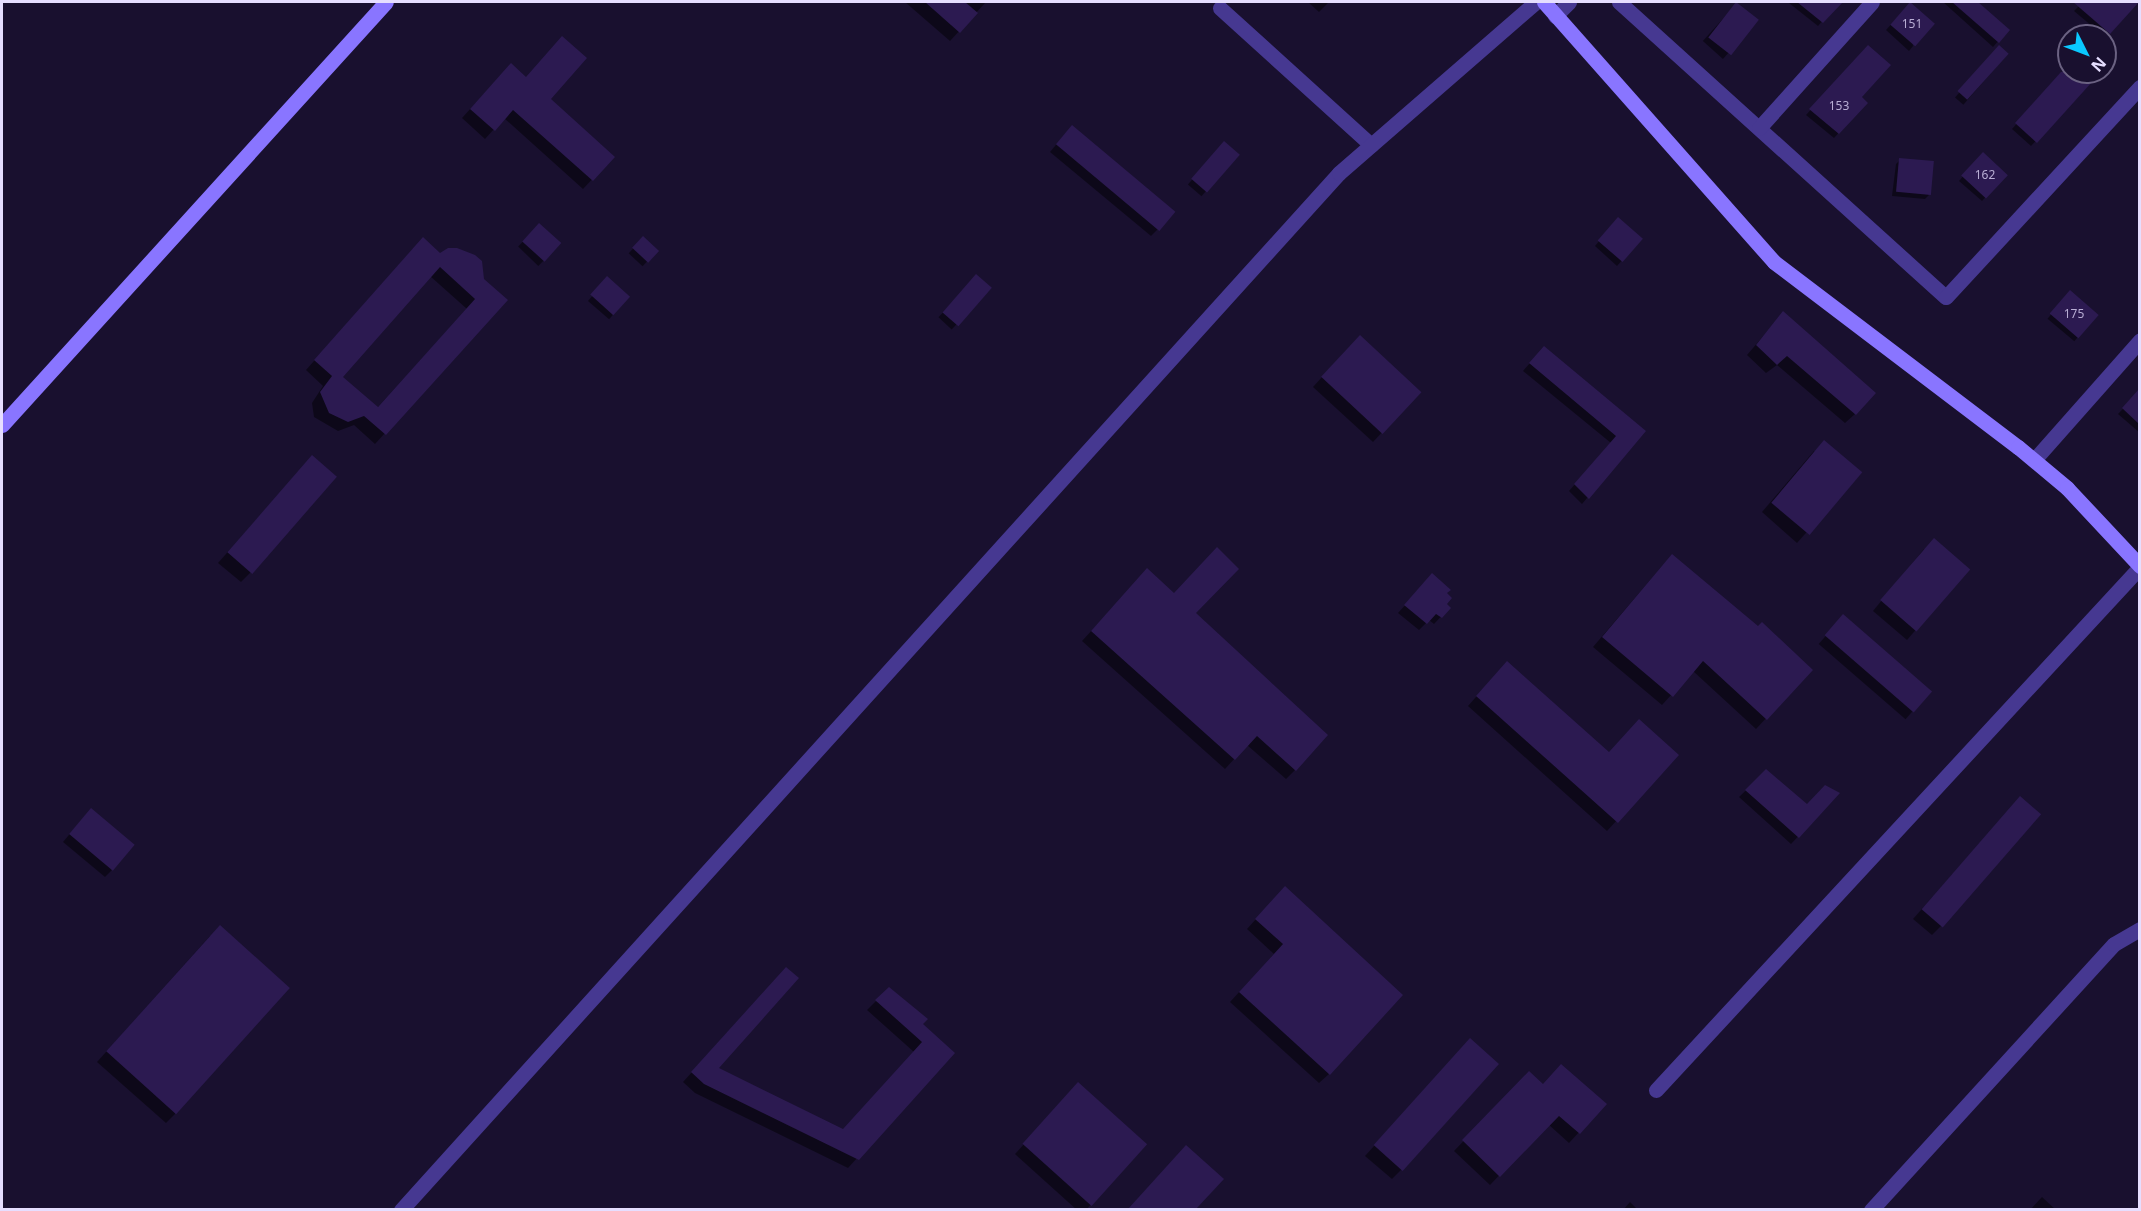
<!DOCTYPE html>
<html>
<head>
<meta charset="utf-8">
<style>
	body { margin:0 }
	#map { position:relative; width:2141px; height:1211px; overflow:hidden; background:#19102f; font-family:"Noto Sans",sans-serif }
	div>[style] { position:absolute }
	.shadow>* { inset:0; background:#0007; transform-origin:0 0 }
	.building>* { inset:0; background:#2c1a51; transform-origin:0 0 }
	.street>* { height:15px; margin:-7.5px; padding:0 7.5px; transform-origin:7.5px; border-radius:7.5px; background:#463891 }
	.secondary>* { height:15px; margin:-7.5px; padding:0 7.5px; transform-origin:7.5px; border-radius:7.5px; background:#8975ff }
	span { translate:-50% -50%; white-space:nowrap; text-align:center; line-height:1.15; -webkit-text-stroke:4.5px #19102f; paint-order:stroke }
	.number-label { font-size:12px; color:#b8add4 }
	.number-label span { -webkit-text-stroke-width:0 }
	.frame { position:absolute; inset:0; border:3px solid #e6deff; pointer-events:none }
	.north { position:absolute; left:2057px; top:24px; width:60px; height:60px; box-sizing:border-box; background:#19102f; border:2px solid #6b6282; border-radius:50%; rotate:132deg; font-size:16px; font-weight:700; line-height:24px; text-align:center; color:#e6deff }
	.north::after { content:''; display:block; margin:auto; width:21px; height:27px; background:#0ac8ff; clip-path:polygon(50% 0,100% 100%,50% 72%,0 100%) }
</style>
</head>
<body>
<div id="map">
	<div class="shadow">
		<div style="clip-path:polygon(905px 2px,986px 2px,950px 41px)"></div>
		<div style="clip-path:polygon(1308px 2px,1329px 2px,1319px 12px)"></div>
		<div style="clip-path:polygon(1839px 2px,1818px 26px,1789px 3px,1790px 2px)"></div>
		<div style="clip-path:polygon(1943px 2px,1976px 2px,2008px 30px,1993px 47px)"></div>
		<div style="clip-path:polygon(2083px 2px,2137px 2px,2105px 37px,2074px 11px)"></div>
		<div style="left:1737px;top:3px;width:27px;height:51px;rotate:42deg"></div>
		<div style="clip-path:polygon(1906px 8px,1913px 46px,1909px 51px,1886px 30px)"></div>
		<div style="clip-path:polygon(1868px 47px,1859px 97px,1866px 103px,1834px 138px,1806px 115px)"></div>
		<div style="left:1999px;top:47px;width:11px;height:67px;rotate:41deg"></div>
		<div style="clip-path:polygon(2069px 65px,2069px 72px,2096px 75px,2031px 146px,2012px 129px)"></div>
		<div style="clip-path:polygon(502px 74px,549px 99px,613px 157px,583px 189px,504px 118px,485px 139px,462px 118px)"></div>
		<div style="clip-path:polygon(1065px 134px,1158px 229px,1151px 236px,1050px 152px)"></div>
		<div style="left:1224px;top:143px;width:18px;height:55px;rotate:41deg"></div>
		<div style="clip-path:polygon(1978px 159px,2006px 175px,1982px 201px,1959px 181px)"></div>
		<div style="clip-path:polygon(1900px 160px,1929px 195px,1925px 199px,1892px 196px,1896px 164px)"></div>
		<div style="clip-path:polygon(1614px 223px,1641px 239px,1617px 266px,1595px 246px)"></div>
		<div style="left:539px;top:225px;width:28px;height:30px;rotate:44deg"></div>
		<div style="left:643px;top:238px;width:19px;height:21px;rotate:43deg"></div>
		<div style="clip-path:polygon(evenodd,413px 249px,440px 255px,506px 300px,375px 444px,354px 425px,338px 431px,314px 417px,312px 403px,323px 386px,306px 370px,413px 249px,430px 276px,467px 309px,377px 408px,341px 377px,430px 276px)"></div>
		<div style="left:976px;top:277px;width:18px;height:55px;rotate:43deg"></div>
		<div style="left:607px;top:279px;width:28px;height:29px;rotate:41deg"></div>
		<div style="left:2070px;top:292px;width:35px;height:35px;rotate:40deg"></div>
		<div style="clip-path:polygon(1783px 313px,1855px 414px,1845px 423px,1777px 365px,1766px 373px,1747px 355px)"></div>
		<div style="clip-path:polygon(1350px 346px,1420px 392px,1373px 442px,1313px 387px)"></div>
		<div style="clip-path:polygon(1538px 354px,1644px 431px,1582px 504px,1569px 491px,1611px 443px,1523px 371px)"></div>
		<div style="clip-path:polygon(2140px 391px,2140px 433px,2118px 414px)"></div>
		<div style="clip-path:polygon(1814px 451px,1860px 472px,1797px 543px,1762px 512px)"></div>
		<div style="clip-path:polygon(303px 467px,250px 573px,241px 582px,218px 563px)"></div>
		<div style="clip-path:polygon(1924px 549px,1968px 569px,1907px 640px,1873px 611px)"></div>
		<div style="clip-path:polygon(1663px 565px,1758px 628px,1811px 670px,1756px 729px,1693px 671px,1662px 705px,1593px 647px)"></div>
		<div style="clip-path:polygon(1138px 580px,1194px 613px,1295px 770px,1286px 779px,1247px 745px,1225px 769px,1082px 641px)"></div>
		<div style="clip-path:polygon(1426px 582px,1445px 593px,1445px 604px,1449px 608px,1434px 624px,1429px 620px,1419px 630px,1398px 613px)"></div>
		<div style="left:1843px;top:616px;width:115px;height:37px;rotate:41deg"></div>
		<div style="clip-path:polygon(1498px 672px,1609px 754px,1677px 755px,1607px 831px,1468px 706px)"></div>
		<div style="clip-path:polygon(1766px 771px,1807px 806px,1838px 794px,1791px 844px,1739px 797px)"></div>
		<div style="clip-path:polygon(2011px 808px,1941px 926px,1932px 935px,1913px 919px)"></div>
		<div style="clip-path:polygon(84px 817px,112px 870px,105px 877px,63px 842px)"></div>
		<div style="clip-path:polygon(1275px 898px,1329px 1074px,1319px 1083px,1230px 1002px,1274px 954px,1247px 929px)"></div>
		<div style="clip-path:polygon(210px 936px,175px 1114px,166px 1123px,97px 1062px)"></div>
		<div style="clip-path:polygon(777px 978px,716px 1068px,843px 1131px,914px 1052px,867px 1010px,876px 1001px,921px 1025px,953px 1053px,848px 1168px,695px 1093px,683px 1082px)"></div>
		<div style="clip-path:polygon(1461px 1050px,1401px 1170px,1392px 1179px,1365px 1156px)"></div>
		<div style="clip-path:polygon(1529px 1073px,1542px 1086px,1605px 1104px,1569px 1143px,1548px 1124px,1490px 1185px,1454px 1151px)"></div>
		<div style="clip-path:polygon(1069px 1094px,1145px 1144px,1086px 1210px,1077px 1210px,1015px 1154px)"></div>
		<div style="clip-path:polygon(1177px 1156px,1222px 1179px,1194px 1210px,1129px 1210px)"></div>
		<div style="clip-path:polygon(2042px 1197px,2056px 1210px,2030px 1210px)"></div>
		<div style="clip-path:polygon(1630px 1202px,1638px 1210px,1623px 1210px)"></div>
	</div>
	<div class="building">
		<div style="clip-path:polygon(925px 2px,965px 2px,978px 13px,960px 33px)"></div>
		<div style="left:1736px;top:2px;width:29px;height:45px;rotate:38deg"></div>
		<div style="clip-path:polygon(1797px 2px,1843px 2px,1823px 23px)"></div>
		<div style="left:1910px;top:2px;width:33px;height:30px;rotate:41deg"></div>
		<div style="clip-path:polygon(1952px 2px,1978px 2px,2010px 30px,1999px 43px)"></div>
		<div style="clip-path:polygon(2073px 2px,2139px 2px,2110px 34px)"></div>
		<div style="clip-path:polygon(562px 36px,587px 58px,551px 99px,615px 157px,593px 181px,513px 110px,495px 131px,470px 109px,511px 63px,526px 77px)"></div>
		<div style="clip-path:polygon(1868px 45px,1891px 65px,1862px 97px,1868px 103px,1839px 134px,1809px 109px)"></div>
		<div style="left:1999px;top:45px;width:13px;height:62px;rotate:42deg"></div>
		<div style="clip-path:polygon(2061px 72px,2101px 72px,2037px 143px,2015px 123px)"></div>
		<div style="left:1072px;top:125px;width:135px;height:25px;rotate:40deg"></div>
		<div style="left:1224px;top:141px;width:21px;height:50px;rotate:41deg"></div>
		<div style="left:1983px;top:152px;width:34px;height:32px;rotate:43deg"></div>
		<div style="left:1899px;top:158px;width:35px;height:34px;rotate:5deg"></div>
		<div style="left:1618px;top:217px;width:33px;height:31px;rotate:41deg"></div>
		<div style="left:539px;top:223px;width:30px;height:25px;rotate:42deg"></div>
		<div style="left:643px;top:236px;width:22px;height:16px;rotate:43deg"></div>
		<div style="clip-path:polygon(evenodd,423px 237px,440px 253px,448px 248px,457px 248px,475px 255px,482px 261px,484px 279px,508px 300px,386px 435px,364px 416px,348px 422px,329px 413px,320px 392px,332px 376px,314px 360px,423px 237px,440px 267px,475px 299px,378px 407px,343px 377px,440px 267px)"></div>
		<div style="left:976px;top:274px;width:21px;height:51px;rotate:41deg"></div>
		<div style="left:607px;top:276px;width:31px;height:25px;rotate:42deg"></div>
		<div style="left:2070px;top:290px;width:38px;height:31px;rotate:41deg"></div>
		<div style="clip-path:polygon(1783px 311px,1876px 393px,1856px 415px,1787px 356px,1777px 365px,1756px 345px)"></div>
		<div style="left:1360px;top:335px;width:84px;height:57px;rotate:43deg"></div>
		<div style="clip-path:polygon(1544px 346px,1646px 431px,1589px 499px,1574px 484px,1616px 436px,1529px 363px)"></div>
		<div style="clip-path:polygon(2139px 389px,2139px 424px,2122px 408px)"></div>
		<div style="left:1824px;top:440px;width:50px;height:82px;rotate:40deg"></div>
		<div style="left:312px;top:455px;width:33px;height:129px;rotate:41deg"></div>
		<div style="left:1934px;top:538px;width:48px;height:82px;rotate:41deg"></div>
		<div style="clip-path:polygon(1217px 547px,1239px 569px,1196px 613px,1328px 735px,1296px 771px,1257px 736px,1235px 760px,1091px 631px,1147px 568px,1174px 593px)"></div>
		<div style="clip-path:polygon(1672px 554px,1758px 626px,1762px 622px,1813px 670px,1767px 720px,1703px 661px,1673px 697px,1602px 637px)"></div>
		<div style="clip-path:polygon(1432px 573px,1451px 590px,1447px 593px,1452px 598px,1447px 604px,1451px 608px,1442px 618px,1436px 614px,1427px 624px,1404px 605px)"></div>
		<div style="left:1843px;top:614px;width:118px;height:28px;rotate:41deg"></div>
		<div style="clip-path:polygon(1507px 661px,1609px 752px,1639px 719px,1679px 755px,1618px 823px,1476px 696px)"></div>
		<div style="clip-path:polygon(1766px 769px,1807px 804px,1825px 785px,1840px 793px,1799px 838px,1745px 790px)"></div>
		<div style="left:2020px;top:796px;width:28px;height:150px;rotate:41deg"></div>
		<div style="left:91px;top:808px;width:57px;height:34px;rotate:40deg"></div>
		<div style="clip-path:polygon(1285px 886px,1403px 995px,1330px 1075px,1239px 992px,1283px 944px,1255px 919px)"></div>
		<div style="left:220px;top:925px;width:94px;height:170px;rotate:42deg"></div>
		<div style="clip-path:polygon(786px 967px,799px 978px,719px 1068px,843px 1129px,922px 1042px,875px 1000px,889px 987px,928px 1019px,923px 1024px,955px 1053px,859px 1160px,704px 1084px,691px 1072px)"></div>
		<div style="left:1470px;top:1038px;width:39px;height:144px;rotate:42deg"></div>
		<div style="clip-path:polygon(1561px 1064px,1607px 1104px,1580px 1134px,1559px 1116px,1500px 1177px,1462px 1140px,1529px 1071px,1543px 1084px)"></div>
		<div style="left:1078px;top:1082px;width:93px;height:83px;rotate:42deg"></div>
		<div style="clip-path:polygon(1186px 1145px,1224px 1179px,1196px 1209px,1128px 1209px)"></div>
	</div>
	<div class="street">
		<div style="left:1619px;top:2px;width:440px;rotate:42.1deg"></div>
		<div style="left:1946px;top:297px;width:286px;rotate:-47.3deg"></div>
		<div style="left:1220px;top:8px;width:204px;rotate:42.2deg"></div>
		<div style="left:1555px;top:16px;width:20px;rotate:-45deg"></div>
		<div style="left:1759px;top:128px;width:169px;rotate:-48.1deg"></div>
		<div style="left:2034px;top:460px;width:160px;rotate:-48.5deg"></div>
		<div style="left:1656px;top:1090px;width:713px;rotate:-47.22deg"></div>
		<div style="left:401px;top:1210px;width:1398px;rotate:-47.87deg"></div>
		<div style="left:1339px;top:173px;width:261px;rotate:-41deg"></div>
		<div style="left:1871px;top:1210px;width:360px;rotate:-47.6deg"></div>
		<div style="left:2114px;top:944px;width:30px;rotate:-30deg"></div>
	</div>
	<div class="secondary">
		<div style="left:1544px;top:2px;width:347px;rotate:48.5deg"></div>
		<div style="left:1774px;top:262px;width:306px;rotate:37.2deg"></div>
		<div style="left:2018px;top:447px;width:64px;rotate:39.9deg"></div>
		<div style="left:2067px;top:488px;width:107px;rotate:46.9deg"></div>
		<div style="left:2px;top:425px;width:571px;rotate:-47.77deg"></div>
	</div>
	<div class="number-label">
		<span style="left:1912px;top:24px">151</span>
		<span style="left:1839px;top:106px">153</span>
		<span style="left:1985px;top:175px">162</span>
		<span style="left:2074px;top:314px">175</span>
	</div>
	<div class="frame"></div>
	<div class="north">N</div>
</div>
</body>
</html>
